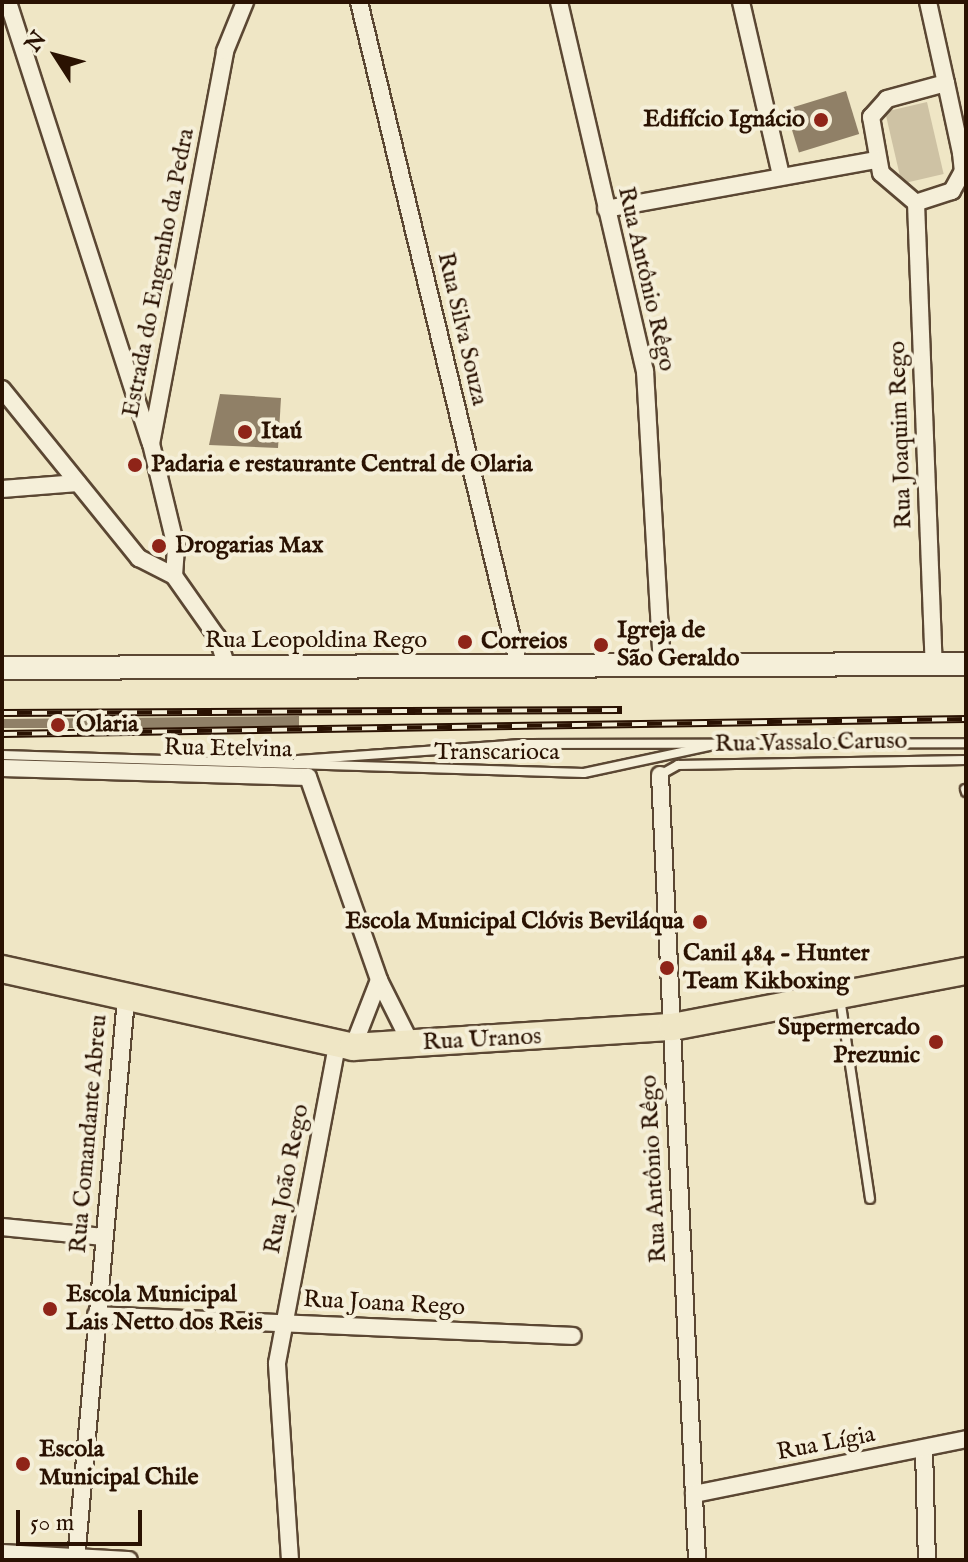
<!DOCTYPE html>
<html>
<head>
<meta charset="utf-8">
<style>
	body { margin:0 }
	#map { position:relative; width:968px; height:1562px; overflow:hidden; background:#efe6c5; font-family:"IM FELL English",serif }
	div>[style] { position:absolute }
	.green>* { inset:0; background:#cec2a4; transform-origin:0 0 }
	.building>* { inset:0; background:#908067; transform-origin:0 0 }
	.roads { filter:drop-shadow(2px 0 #5b4733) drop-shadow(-2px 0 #5b4733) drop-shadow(0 2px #5b4733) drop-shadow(0 -2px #5b4733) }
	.lane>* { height:8px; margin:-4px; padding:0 4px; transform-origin:4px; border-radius:4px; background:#f5efd9 }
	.street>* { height:16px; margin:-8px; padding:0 8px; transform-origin:8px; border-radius:8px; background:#f5efd9 }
	.secondary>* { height:22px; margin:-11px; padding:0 11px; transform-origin:11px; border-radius:11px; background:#f5efd9 }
	.primary>* { height:26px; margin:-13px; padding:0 13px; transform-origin:13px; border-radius:13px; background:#efe6c5 }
	.rail>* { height:8px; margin-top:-4px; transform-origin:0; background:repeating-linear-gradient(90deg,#f5efd9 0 15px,#2a1202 0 30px); box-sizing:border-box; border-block:2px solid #2a1202 }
	.dots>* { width:22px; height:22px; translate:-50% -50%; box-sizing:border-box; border:4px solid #f5efd9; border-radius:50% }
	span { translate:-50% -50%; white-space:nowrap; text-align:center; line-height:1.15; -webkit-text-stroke:8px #f5efd9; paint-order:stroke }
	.poi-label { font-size:24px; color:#2a1202; font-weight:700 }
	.right { translate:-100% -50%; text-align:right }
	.left { translate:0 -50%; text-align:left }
	.street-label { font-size:24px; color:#2a1202 }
	.frame { position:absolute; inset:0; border:4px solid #2a1202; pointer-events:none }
	.north { position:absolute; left:16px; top:16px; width:80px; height:80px; -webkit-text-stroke:6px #f5efd9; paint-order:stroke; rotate:306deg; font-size:22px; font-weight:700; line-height:32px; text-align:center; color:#2a1202 }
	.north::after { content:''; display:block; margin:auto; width:28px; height:36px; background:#2a1202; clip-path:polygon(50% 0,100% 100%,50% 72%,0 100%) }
	.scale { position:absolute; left:16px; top:1510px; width:126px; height:36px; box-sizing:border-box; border:4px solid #2a1202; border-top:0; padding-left:10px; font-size:24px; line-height:28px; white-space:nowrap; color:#2a1202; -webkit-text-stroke:6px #f5efd9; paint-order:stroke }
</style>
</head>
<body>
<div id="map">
	<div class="green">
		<div style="left:927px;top:102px;width:74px;height:43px;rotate:77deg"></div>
	</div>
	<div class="building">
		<div style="left:846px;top:91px;width:45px;height:63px;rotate:73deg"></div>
		<div style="clip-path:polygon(220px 394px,281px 398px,278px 448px,209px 445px)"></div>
		<div style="clip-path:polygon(299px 716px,299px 728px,2px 728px,2px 719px)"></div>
	</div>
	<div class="roads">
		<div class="lane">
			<div style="left:2px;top:755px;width:582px;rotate:1.77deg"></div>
			<div style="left:584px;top:773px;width:129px;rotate:-12.1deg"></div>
			<div style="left:298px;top:760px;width:223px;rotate:-4.1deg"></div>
			<div style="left:520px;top:744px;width:446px;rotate:-0.1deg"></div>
			<div style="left:660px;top:775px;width:21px;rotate:-29deg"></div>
			<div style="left:678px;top:765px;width:288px;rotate:-1deg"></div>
			<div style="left:965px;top:789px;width:3px;rotate:72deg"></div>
			<div style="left:840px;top:998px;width:203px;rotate:81.5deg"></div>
		</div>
		<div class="street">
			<div style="left:8px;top:2px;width:462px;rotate:72.1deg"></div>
			<div style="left:359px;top:2px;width:684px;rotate:76.47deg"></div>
			<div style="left:559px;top:2px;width:379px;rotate:76.9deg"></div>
			<div style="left:645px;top:371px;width:295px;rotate:86.7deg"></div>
			<div style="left:741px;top:2px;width:178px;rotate:77deg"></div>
			<div style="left:928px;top:2px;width:83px;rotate:77.5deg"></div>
			<div style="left:946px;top:83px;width:72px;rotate:77.9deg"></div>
			<div style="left:961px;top:153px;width:18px;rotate:84deg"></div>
			<div style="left:963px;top:171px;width:23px;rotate:119deg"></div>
			<div style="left:952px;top:191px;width:38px;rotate:162deg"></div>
			<div style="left:916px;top:203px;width:46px;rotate:-139.4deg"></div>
			<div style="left:881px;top:173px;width:57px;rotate:-100.1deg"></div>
			<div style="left:871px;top:117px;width:24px;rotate:-48deg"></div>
			<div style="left:887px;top:99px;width:61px;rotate:-15.2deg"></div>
			<div style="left:916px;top:203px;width:462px;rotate:87.8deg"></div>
			<div style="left:606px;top:209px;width:274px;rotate:-10.3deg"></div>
			<div style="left:2px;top:389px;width:218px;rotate:51deg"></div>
			<div style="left:139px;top:558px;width:39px;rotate:27deg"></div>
			<div style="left:2px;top:489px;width:76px;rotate:-4.5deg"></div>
			<div style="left:227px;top:667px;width:32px;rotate:-108deg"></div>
			<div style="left:217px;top:637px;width:75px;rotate:-125.2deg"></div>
			<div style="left:174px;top:576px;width:29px;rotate:-86deg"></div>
			<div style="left:176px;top:547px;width:106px;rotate:-103.6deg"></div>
			<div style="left:151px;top:444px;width:400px;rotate:-79.3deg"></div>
			<div style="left:225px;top:51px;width:53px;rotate:-67.8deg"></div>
			<div style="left:2px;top:768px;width:306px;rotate:1.7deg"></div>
			<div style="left:308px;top:777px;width:215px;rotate:70.7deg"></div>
			<div style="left:379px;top:980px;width:72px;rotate:63.4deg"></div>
			<div style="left:660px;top:775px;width:786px;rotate:87.3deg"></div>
			<div style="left:353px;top:1047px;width:72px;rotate:-68.8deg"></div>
			<div style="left:2px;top:1227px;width:102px;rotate:5.6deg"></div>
			<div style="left:96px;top:1315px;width:477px;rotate:2.5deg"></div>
			<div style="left:924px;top:1449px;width:111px;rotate:88.5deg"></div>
			<div style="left:694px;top:1494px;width:278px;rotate:-11.4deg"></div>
			<div style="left:2px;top:1553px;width:127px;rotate:3.2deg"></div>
			<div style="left:76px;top:1560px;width:563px;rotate:-84.91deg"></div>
			<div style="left:290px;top:1560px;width:197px;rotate:-93.8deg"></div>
			<div style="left:277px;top:1363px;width:323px;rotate:-79.3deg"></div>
		</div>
		<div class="secondary">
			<div style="left:2px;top:668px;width:964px;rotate:-0.24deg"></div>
		</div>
		<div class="primary">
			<div style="left:2px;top:969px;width:360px;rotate:12.5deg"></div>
			<div style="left:353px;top:1047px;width:320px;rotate:-3.6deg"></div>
			<div style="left:672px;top:1027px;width:299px;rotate:-10.8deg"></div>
		</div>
	</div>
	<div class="rail">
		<div style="left:2px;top:713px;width:620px;rotate:-0.28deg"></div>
		<div style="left:2px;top:734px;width:964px;rotate:-0.89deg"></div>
	</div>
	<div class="dots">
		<div style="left:821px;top:120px;background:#8f2418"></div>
		<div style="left:245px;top:432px;background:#8f2418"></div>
		<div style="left:135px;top:465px;background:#8f2418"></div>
		<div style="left:159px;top:546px;background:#8f2418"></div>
		<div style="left:465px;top:642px;background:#8f2418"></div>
		<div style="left:601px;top:645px;background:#8f2418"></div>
		<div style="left:58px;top:725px;background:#8f2418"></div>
		<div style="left:700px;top:922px;background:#8f2418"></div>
		<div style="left:667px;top:968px;background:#8f2418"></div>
		<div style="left:936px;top:1042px;background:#8f2418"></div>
		<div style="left:50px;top:1309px;background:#8f2418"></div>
		<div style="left:23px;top:1464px;background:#8f2418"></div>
	</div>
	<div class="poi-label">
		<span class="right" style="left:805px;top:120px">Edifício Ignácio</span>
		<span class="left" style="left:261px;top:432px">Itaú</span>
		<span class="left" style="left:151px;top:465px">Padaria e restaurante Central de Olaria</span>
		<span class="left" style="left:175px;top:546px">Drogarias Max</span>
		<span class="left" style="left:617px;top:645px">Igreja de<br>São Geraldo</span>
		<span class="left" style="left:481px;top:642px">Correios</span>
		<span class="left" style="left:76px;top:725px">Olaria</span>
		<span class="right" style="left:684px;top:922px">Escola Municipal Clóvis Beviláqua</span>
		<span class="left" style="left:683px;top:968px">Canil 484 - Hunter<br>Team Kikboxing</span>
		<span class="right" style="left:920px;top:1042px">Supermercado<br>Prezunic</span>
		<span class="left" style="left:66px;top:1309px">Escola Municipal<br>Lais Netto dos Reis</span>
		<span class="left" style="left:39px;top:1464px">Escola<br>Municipal Chile</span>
	</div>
	<div class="street-label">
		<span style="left:159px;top:273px;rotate:-79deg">Estrada do Engenho da Pedra</span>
		<span style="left:646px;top:279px;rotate:77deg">Rua Antônio Rêgo</span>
		<span style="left:462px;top:329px;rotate:77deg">Rua Silva Souza</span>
		<span style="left:901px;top:435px;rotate:-92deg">Rua Joaquim Rego</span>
		<span style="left:316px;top:641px">Rua Leopoldina Rego</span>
		<span style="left:811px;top:743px;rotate:-1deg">Rua Vassalo Caruso</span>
		<span style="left:228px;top:749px;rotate:1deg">Rua Etelvina</span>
		<span style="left:497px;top:753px">Transcarioca</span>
		<span style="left:482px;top:1040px;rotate:-3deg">Rua Uranos</span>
		<span style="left:89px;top:1134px;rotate:-85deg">Rua Comandante Abreu</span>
		<span style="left:654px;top:1169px;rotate:-93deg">Rua Antônio Rêgo</span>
		<span style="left:287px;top:1179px;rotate:-79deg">Rua João Rego</span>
		<span style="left:384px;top:1304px;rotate:3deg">Rua Joana Rego</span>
		<span style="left:826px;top:1444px;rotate:-11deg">Rua Lígia</span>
	</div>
	<div class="frame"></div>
	<div class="north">N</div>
	<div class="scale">50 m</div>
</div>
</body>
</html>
